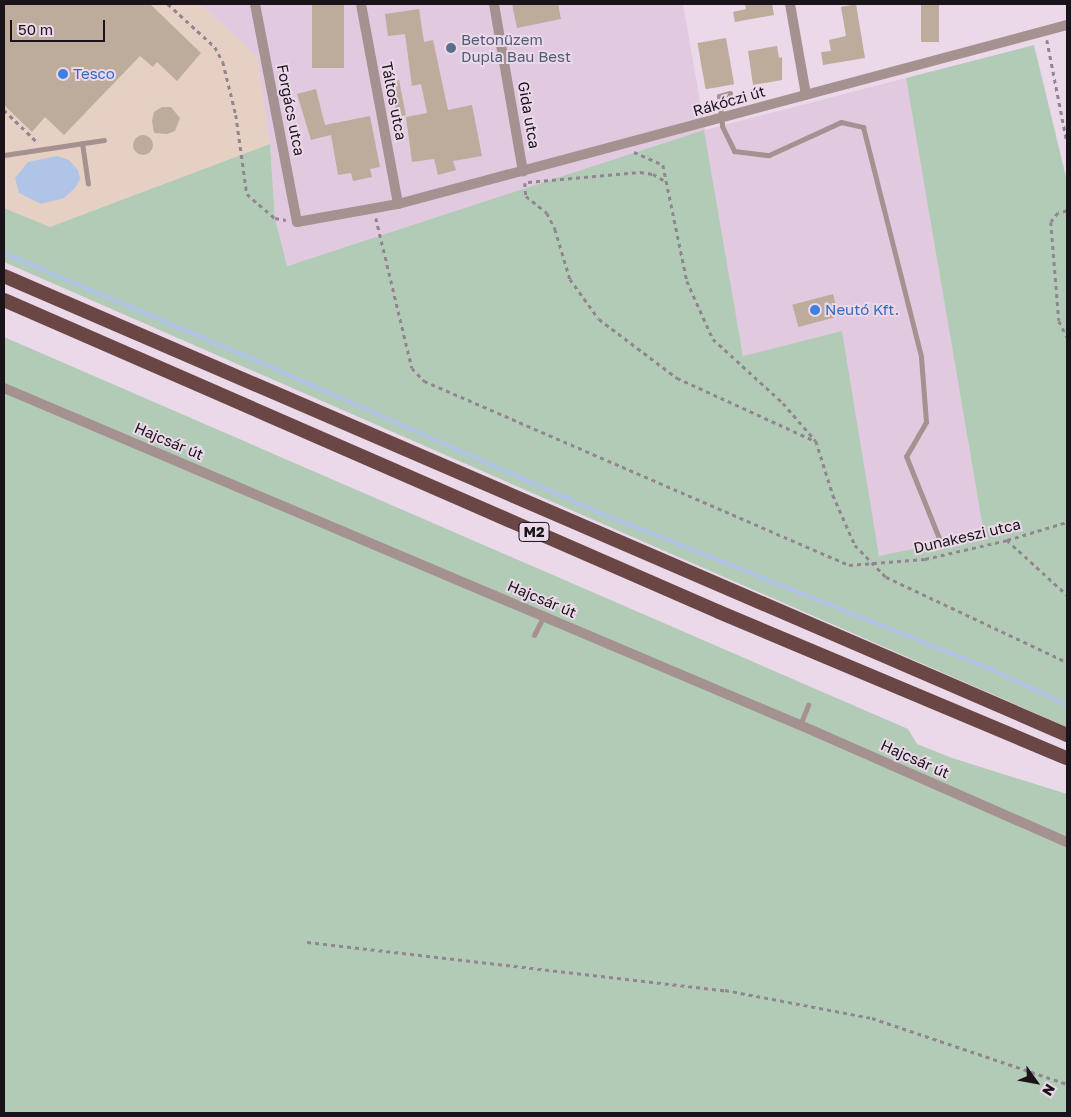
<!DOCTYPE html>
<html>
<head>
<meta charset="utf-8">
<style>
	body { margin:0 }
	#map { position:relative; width:1071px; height:1117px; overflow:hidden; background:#ebd8e9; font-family:"Golos Text",sans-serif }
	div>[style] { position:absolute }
	.commercial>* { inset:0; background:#e6d0c3 }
	.built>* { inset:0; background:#e1c9df }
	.green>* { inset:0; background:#b1cbb7 }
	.water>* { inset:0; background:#b0c4e7 }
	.stream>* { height:4px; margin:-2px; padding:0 2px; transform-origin:2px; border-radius:2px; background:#b0c4e7 }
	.building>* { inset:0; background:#bdac9c; transform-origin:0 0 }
	.round { border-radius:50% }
	.path>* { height:2.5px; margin-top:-1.25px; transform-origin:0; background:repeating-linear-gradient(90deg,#928591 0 4px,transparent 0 8px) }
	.service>* { height:5px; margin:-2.5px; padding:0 2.5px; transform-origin:2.5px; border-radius:2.5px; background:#a59190 }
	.minor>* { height:10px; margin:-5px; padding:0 5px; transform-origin:5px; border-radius:5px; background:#a59190 }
	.trunk>* { height:14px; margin:-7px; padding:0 7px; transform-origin:7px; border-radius:7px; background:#6a4645 }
	.dots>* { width:14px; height:14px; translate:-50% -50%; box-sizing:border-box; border:2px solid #ebd8e9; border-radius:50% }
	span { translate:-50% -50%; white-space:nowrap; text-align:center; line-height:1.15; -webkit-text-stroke:4px #ebd8e9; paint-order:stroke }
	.shield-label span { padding:1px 4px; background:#ebd8e9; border:1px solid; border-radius:4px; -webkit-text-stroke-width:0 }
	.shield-label { font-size:14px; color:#1a141a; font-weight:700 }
	.service-label { font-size:15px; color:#4e5e75 }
	.left { translate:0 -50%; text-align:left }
	.shop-label { font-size:15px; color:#366cbe }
	.street-label { font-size:15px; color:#1a141a }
	.frame { position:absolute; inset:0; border:5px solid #1a141a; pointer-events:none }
	.north { position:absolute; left:1011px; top:1057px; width:50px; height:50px; -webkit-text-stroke:4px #ebd8e9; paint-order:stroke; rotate:122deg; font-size:14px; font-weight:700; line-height:20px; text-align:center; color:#1a141a }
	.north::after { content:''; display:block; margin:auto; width:18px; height:22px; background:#1a141a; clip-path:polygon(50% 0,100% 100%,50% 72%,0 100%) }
	.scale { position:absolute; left:10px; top:20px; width:95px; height:22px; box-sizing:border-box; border:2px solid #1a141a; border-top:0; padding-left:6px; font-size:15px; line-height:18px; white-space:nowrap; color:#1a141a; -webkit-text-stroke:4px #ebd8e9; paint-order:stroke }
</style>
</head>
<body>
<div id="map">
	<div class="commercial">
		<div style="clip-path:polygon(4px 4px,201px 4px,257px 56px,270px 144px,50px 227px,4px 208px)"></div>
	</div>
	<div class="built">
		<div style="clip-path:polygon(201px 4px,683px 4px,705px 130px,906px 78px,984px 534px,879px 556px,842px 332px,743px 356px,704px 131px,286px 266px,275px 218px,270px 144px,257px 56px)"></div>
	</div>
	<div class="green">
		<div style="clip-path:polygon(1034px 45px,1067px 181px,1067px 727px,4px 262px,4px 208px,50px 227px,270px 144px,275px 218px,287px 266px,704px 130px,743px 356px,842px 331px,879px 556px,984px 534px,906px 78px)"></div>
		<div style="clip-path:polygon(4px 337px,908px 729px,917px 744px,952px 758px,1067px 794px,1067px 1113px,4px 1113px)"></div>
	</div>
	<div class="water">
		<div style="clip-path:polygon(57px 156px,69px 160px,78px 170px,80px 179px,75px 188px,64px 198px,41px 204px,19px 193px,15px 178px,28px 162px)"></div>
	</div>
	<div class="stream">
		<div style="left:4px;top:253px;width:280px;rotate:23.1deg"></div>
		<div style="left:262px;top:363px;width:368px;rotate:23.9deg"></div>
		<div style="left:598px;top:512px;width:425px;rotate:21.8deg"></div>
		<div style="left:993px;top:670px;width:82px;rotate:25.3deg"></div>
	</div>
	<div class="building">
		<div style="clip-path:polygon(4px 4px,150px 4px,201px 53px,177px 81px,157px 62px,153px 67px,140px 56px,64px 135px,45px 117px,32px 132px,4px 105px)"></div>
		<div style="left:312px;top:4px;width:32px;height:64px"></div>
		<div style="clip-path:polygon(512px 4px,558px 4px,561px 19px,517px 28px)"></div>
		<div style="clip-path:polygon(745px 4px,772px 4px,774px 15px,735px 22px,733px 12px,746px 9px)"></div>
		<div style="clip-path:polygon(856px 4px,865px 58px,823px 65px,821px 52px,831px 51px,829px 40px,846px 36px,841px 7px)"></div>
		<div style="left:921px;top:4px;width:18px;height:38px"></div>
		<div style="clip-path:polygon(419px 9px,424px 42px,433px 40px,448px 110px,472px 105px,482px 156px,453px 161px,456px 170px,438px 175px,434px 159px,412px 162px,406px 117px,427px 113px,421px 84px,412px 86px,405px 34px,388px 36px,385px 14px)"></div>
		<div style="left:726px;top:38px;width:47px;height:29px;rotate:80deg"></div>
		<div style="clip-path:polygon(777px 46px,779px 58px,782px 57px,782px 80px,753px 85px,748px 51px)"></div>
		<div style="left:399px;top:80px;width:36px;height:9px;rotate:79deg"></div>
		<div style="clip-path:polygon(316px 89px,325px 125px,370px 116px,380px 167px,370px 169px,372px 177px,353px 181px,351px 173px,338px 175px,331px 135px,311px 140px,297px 94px)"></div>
		<div style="clip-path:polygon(162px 107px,171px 107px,180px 118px,175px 131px,167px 134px,154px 133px,152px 121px,154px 112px)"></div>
		<div class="round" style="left:133px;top:135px;width:20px;height:20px"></div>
		<div style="left:833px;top:294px;width:23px;height:42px;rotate:75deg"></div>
	</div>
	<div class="path">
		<div style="left:168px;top:4px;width:64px;rotate:42.5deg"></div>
		<div style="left:215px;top:47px;width:17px;rotate:62deg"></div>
		<div style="left:223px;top:62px;width:55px;rotate:76.2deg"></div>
		<div style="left:236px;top:115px;width:80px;rotate:82.1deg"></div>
		<div style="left:247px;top:194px;width:37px;rotate:41deg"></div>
		<div style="left:275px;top:218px;width:11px;rotate:10deg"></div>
		<div style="left:1047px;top:40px;width:104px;rotate:78.9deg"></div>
		<div style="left:4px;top:110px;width:46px;rotate:44.1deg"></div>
		<div style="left:634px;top:152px;width:32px;rotate:24deg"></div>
		<div style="left:663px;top:165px;width:118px;rotate:78.3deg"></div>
		<div style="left:687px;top:281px;width:64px;rotate:65.9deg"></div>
		<div style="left:713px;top:339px;width:95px;rotate:42.4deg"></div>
		<div style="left:783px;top:403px;width:50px;rotate:49deg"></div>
		<div style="left:816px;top:441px;width:57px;rotate:72.5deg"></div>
		<div style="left:833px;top:495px;width:55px;rotate:66.3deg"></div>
		<div style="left:855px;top:545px;width:45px;rotate:45.9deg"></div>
		<div style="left:886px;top:577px;width:200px;rotate:25.2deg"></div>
		<div style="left:528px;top:182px;width:112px;rotate:-5.1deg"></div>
		<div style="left:640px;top:172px;width:13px;rotate:9deg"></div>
		<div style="left:653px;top:174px;width:16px;rotate:30deg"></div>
		<div style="left:525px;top:183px;width:13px;rotate:86deg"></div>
		<div style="left:526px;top:196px;width:27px;rotate:39deg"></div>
		<div style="left:547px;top:213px;width:18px;rotate:63deg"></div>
		<div style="left:555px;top:229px;width:52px;rotate:73.3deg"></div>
		<div style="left:570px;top:279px;width:49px;rotate:54.1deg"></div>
		<div style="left:599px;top:319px;width:98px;rotate:37.1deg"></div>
		<div style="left:677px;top:378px;width:152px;rotate:24.5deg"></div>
		<div style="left:1067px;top:211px;width:9px;rotate:167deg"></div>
		<div style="left:1058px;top:213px;width:11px;rotate:128deg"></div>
		<div style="left:1051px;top:222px;width:99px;rotate:85.4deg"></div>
		<div style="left:1059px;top:321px;width:18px;rotate:63deg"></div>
		<div style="left:376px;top:218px;width:154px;rotate:76.5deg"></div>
		<div style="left:412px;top:368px;width:18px;rotate:47deg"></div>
		<div style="left:424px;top:381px;width:463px;rotate:23.4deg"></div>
		<div style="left:849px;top:565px;width:76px;rotate:-4.5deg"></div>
		<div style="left:925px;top:559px;width:84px;rotate:-13deg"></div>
		<div style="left:1007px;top:540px;width:63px;rotate:-16.7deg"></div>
		<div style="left:1007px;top:540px;width:81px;rotate:42.5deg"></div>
		<div style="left:307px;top:942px;width:421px;rotate:6.6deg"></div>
		<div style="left:725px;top:990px;width:150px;rotate:10.8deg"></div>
		<div style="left:872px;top:1018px;width:206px;rotate:18.7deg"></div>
	</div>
	<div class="service">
		<div style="left:730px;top:93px;width:11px;rotate:165deg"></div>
		<div style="left:719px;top:96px;width:30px;rotate:84deg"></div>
		<div style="left:722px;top:126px;width:28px;rotate:64deg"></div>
		<div style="left:734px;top:151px;width:35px;rotate:7deg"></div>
		<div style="left:769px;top:155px;width:79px;rotate:-24.6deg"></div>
		<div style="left:841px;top:122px;width:23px;rotate:13deg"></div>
		<div style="left:863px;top:127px;width:237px;rotate:75.8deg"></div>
		<div style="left:921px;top:357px;width:65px;rotate:85.6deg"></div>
		<div style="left:926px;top:422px;width:39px;rotate:120deg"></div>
		<div style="left:906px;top:456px;width:94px;rotate:68.1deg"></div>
		<div style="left:82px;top:143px;width:41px;rotate:81.7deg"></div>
		<div style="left:4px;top:155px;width:101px;rotate:-8.5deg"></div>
		<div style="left:534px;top:635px;width:20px;rotate:-63deg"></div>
		<div style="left:800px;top:725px;width:22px;rotate:-68deg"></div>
	</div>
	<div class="minor">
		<div style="left:255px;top:4px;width:222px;rotate:79.1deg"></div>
		<div style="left:297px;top:222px;width:103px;rotate:-10.1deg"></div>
		<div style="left:398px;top:204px;width:693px;rotate:-14.98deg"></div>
		<div style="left:361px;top:4px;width:203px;rotate:79.5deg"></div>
		<div style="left:494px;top:4px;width:170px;rotate:80.2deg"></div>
		<div style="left:790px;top:4px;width:92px;rotate:80deg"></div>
		<div style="left:4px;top:388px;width:864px;rotate:22.95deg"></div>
		<div style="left:800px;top:725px;width:292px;rotate:23.7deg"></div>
	</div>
	<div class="trunk">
		<div style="left:4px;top:276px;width:1158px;rotate:23.35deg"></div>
		<div style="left:4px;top:300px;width:780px;rotate:23.57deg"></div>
		<div style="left:719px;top:612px;width:377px;rotate:22.8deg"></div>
	</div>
	<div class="dots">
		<div style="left:451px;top:48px;background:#5c6f8a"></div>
		<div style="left:63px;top:74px;background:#3f7fe0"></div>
		<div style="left:815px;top:310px;background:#3f7fe0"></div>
	</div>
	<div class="shield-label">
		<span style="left:534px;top:532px">M2</span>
	</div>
	<div class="service-label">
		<span class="left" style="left:461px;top:48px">Betonüzem<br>Dupla Bau Best</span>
	</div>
	<div class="shop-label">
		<span class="left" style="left:73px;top:74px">Tesco</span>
		<span class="left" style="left:825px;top:310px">Neutó Kft.</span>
	</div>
	<div class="street-label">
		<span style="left:394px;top:101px;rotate:79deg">Táltos utca</span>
		<span style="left:729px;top:101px;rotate:-16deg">Rákóczi út</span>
		<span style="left:291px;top:110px;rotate:79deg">Forgács utca</span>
		<span style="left:529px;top:115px;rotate:80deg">Gida utca</span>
		<span style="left:169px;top:441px;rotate:23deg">Hajcsár út</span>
		<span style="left:967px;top:536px;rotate:-13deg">Dunakeszi utca</span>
		<span style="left:542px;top:599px;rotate:23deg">Hajcsár út</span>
		<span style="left:915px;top:759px;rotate:24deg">Hajcsár út</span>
	</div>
	<div class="frame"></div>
	<div class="north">N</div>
	<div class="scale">50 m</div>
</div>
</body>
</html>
